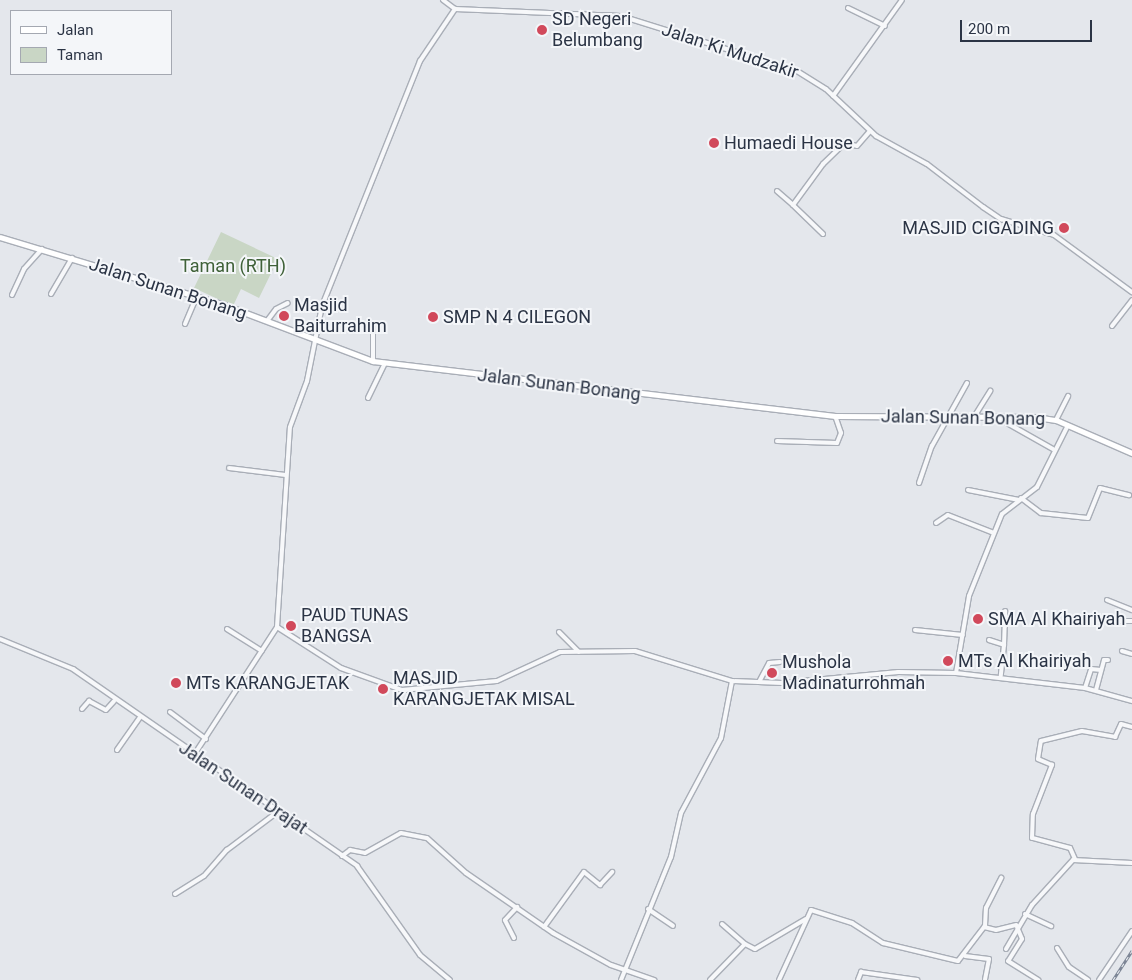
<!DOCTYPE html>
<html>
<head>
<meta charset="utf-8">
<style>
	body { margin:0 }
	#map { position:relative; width:1132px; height:980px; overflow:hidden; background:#e4e7ec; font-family:Roboto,sans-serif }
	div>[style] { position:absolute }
	.green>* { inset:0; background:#c9d6c5 }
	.roads { filter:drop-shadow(1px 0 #a9aeb7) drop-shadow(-1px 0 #a9aeb7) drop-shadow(0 1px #a9aeb7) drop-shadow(0 -1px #a9aeb7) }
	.street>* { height:4px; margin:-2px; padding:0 2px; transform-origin:2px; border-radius:2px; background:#f7f8fa }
	.secondary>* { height:5px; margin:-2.5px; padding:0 2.5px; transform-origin:2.5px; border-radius:2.5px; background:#fff }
	.rail>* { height:3px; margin-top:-1.5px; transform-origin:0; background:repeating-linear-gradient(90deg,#f4f6f9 0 4px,#7d8696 0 8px); box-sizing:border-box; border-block:1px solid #7d8696 }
	.dots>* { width:14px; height:14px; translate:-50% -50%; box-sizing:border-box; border:2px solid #f4f6f9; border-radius:50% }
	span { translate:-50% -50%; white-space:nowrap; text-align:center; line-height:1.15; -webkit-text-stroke:4px #f4f6f9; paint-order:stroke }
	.poi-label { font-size:18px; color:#2b3445 }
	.left { translate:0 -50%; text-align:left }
	.right { translate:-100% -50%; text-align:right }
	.street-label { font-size:18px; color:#2b3445 }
	.park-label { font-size:18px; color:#3f6138 }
	.legend { position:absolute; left:10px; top:10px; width:162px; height:65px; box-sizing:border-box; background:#f4f6f9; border:1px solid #a4a8b1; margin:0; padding:6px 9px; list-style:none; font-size:15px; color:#2b3445 }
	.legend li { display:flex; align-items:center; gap:10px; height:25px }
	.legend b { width:25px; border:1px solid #a4a8b1 }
	.scale { position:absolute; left:960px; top:20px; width:132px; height:22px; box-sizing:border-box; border:2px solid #2b3445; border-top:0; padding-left:6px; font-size:15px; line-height:18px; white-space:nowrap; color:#2b3445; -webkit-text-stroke:4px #f4f6f9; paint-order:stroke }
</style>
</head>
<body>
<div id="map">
	<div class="green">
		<div style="clip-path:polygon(221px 232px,278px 259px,259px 298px,241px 289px,233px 306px,194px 288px)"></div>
	</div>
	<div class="roads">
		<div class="street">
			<div style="left:443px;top:0;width:15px;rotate:37deg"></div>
			<div style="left:455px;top:9px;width:166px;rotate:2.4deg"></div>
			<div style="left:621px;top:16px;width:184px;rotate:17.4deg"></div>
			<div style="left:797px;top:71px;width:34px;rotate:32deg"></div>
			<div style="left:826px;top:89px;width:69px;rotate:43.2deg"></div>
			<div style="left:876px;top:136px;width:58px;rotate:28.8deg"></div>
			<div style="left:927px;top:164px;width:71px;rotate:37.5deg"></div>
			<div style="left:983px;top:207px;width:22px;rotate:34deg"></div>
			<div style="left:1001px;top:219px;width:55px;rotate:16.8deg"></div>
			<div style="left:1054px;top:235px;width:97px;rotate:36.2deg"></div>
			<div style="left:848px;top:8px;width:41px;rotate:25.9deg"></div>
			<div style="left:833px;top:96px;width:118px;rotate:-54.3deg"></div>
			<div style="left:777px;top:191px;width:21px;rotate:41deg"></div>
			<div style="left:823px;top:234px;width:42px;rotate:-136deg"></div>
			<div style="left:793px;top:205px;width:51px;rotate:-53.8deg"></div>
			<div style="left:823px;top:164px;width:30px;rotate:-44deg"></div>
			<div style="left:845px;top:143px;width:12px;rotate:14deg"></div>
			<div style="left:857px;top:146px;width:20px;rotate:-49deg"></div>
			<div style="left:51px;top:294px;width:42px;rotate:-59.7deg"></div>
			<div style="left:12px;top:295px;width:29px;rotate:-65deg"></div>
			<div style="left:24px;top:269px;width:27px;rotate:-48deg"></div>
			<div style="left:267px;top:321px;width:15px;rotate:-53deg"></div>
			<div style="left:276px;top:309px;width:13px;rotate:-27deg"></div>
			<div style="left:185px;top:324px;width:30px;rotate:-67deg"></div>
			<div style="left:1112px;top:326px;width:33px;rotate:-52deg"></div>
			<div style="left:373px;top:361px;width:33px;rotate:-90deg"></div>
			<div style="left:368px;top:398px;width:39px;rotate:-64deg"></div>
			<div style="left:974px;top:417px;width:31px;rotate:-58deg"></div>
			<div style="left:998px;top:418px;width:63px;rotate:29.4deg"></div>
			<div style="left:1056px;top:420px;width:27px;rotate:-63deg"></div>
			<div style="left:777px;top:441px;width:60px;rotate:1.9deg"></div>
			<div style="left:837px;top:443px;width:11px;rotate:-68deg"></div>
			<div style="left:841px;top:433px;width:18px;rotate:-109deg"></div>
			<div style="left:229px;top:468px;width:57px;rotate:7deg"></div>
			<div style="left:919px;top:483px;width:39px;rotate:-71deg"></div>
			<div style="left:932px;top:446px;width:72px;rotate:-60.9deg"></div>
			<div style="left:968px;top:490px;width:52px;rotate:11.1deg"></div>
			<div style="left:1021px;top:498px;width:25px;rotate:37deg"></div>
			<div style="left:1041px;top:513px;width:47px;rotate:6.1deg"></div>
			<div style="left:1088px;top:518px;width:32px;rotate:-68deg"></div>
			<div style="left:1100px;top:488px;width:30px;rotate:14deg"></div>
			<div style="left:936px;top:523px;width:14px;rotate:-34deg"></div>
			<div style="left:948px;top:515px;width:49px;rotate:21.4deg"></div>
			<div style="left:1107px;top:600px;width:27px;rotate:22deg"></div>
			<div style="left:1102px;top:621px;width:30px"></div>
			<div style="left:277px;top:627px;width:76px;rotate:32.6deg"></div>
			<div style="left:341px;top:668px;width:65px;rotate:19.8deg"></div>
			<div style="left:402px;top:690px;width:95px;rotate:-5.4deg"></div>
			<div style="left:497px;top:681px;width:69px;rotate:-24.7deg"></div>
			<div style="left:560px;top:652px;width:75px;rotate:-0.8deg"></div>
			<div style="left:635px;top:651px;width:102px;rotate:17.2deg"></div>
			<div style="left:732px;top:681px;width:50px;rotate:2.3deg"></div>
			<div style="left:782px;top:683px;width:117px;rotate:-5.4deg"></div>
			<div style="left:898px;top:672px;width:58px;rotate:1deg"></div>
			<div style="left:956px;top:673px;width:130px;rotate:6.6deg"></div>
			<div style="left:1085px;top:688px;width:49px;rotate:15.5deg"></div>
			<div style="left:227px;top:629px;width:41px;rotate:32.2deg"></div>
			<div style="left:915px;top:630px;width:48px;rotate:5.9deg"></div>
			<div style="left:559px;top:632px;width:28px;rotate:45deg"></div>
			<div style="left:0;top:639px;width:79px;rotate:22.3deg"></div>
			<div style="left:73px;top:669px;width:346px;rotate:34.7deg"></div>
			<div style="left:357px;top:866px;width:109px;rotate:54.7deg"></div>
			<div style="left:420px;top:955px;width:39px;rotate:40deg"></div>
			<div style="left:989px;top:640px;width:16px;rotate:18deg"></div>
			<div style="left:1004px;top:645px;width:31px;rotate:96deg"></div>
			<div style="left:1004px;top:645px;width:34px;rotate:-88deg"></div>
			<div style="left:1122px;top:651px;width:10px;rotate:17deg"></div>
			<div style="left:956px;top:673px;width:78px;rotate:-80.4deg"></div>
			<div style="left:969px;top:596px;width:88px;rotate:-68.1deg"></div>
			<div style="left:1002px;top:514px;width:44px;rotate:-37.6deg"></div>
			<div style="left:1037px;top:487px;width:69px;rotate:-63.4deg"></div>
			<div style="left:759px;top:682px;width:21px;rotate:-62deg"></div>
			<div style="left:769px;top:663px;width:11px;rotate:-5deg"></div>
			<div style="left:1085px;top:688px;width:20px;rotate:-72deg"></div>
			<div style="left:1091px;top:669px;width:10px;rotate:6deg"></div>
			<div style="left:1096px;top:690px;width:31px;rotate:-75deg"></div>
			<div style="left:1104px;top:660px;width:4px"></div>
			<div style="left:82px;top:709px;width:11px;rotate:-49deg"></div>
			<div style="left:89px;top:701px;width:19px;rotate:28deg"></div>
			<div style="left:106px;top:710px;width:12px;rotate:-48deg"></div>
			<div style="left:170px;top:712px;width:45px;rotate:36.9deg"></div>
			<div style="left:117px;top:750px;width:39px;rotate:-55deg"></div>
			<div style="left:194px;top:755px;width:153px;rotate:-57deg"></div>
			<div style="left:277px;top:627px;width:200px;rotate:-86.3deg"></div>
			<div style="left:290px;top:427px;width:49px;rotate:-69.7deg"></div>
			<div style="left:307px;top:381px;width:76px;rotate:-78.7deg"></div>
			<div style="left:322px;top:306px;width:264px;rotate:-68.2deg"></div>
			<div style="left:420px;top:61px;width:63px;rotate:-56.1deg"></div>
			<div style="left:342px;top:856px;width:10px;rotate:-37deg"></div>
			<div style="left:350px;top:850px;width:15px;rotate:11deg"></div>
			<div style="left:365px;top:853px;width:41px;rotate:-29.1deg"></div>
			<div style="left:401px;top:833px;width:26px;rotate:11deg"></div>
			<div style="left:427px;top:838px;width:52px;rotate:41.9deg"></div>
			<div style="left:466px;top:873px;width:106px;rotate:34.6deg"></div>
			<div style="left:553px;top:933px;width:66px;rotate:28.9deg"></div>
			<div style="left:611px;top:965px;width:46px;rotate:19.2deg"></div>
			<div style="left:1075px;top:859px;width:12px;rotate:-114deg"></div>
			<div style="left:1070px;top:848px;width:39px;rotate:-165deg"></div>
			<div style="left:1032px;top:838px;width:24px;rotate:-88deg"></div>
			<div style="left:1033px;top:814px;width:53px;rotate:-68.8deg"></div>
			<div style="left:1052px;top:765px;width:15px;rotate:-157deg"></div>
			<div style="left:1038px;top:759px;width:18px;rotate:-81deg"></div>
			<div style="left:1041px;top:741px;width:42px;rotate:-13.7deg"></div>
			<div style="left:1082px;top:731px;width:34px;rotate:10deg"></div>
			<div style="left:1115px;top:737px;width:14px;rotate:-65deg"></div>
			<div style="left:1121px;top:724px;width:11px;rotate:15deg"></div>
			<div style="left:175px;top:894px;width:34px;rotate:-32deg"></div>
			<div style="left:204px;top:876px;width:35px;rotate:-49deg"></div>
			<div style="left:227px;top:850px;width:65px;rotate:-36.9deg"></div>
			<div style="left:648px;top:909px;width:30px;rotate:34deg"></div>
			<div style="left:1025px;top:914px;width:29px;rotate:25deg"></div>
			<div style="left:722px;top:924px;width:30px;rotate:41deg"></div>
			<div style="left:985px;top:926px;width:18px;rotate:-87deg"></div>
			<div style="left:986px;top:908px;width:34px;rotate:-63deg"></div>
			<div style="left:544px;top:927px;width:68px;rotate:-54deg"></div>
			<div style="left:584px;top:872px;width:21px;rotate:39deg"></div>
			<div style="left:600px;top:885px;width:18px;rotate:-47deg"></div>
			<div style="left:1017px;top:927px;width:13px;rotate:67deg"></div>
			<div style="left:1022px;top:939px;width:26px;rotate:122deg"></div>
			<div style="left:1008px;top:961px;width:36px;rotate:32deg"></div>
			<div style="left:514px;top:938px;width:20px;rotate:-117deg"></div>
			<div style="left:505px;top:920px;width:18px;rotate:-47deg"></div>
			<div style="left:1057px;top:948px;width:22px;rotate:58deg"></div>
			<div style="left:1069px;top:967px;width:23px;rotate:34deg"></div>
			<div style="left:1006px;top:949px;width:51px;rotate:-59.4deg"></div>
			<div style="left:1032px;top:905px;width:61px;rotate:-47.7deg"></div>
			<div style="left:1073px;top:860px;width:59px;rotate:2.9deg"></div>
			<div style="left:965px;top:956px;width:24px;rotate:7deg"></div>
			<div style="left:989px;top:959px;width:21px;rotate:101deg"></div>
			<div style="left:621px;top:980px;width:133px;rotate:-67.9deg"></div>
			<div style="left:671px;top:857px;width:45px;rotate:-77.2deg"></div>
			<div style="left:681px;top:813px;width:85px;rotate:-61.9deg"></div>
			<div style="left:721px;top:738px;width:58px;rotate:-79.1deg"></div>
			<div style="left:710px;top:980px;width:50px;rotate:-45.8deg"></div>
			<div style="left:745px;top:944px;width:11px;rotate:27deg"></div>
			<div style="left:755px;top:949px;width:59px;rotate:-30.5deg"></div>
			<div style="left:779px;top:980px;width:77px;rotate:-65.4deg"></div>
			<div style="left:811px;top:910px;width:43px;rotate:17.6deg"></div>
			<div style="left:852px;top:923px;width:37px;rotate:33deg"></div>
			<div style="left:883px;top:943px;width:77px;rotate:13.5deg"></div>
			<div style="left:958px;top:961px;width:43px;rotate:-52.6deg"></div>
			<div style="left:984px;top:927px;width:12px;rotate:14deg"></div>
			<div style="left:996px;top:930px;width:21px;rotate:-14deg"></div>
			<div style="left:858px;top:980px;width:9px;rotate:-69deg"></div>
			<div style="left:861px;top:972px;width:57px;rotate:8.1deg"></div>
			<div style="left:1099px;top:980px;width:59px;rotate:-56deg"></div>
		</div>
		<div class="secondary">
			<div style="left:0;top:237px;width:232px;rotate:16.8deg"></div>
			<div style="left:222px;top:304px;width:161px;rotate:20.7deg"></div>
			<div style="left:373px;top:361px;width:465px;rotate:6.8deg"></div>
			<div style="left:835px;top:416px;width:201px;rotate:0.3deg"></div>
			<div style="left:1036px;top:417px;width:20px;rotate:9deg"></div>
			<div style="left:1056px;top:420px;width:83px;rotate:23.5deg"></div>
		</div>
	</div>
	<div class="rail">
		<div style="left:1113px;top:980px;width:35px;rotate:-57deg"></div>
	</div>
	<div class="dots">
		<div style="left:542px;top:30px;background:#d1495b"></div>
		<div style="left:714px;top:143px;background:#d1495b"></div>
		<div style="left:1064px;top:228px;background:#d1495b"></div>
		<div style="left:284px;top:316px;background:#d1495b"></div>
		<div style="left:433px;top:317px;background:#d1495b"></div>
		<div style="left:978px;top:619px;background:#d1495b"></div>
		<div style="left:291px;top:626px;background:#d1495b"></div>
		<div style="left:948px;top:661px;background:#d1495b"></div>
		<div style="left:772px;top:673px;background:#d1495b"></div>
		<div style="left:176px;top:683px;background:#d1495b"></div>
		<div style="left:383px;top:689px;background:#d1495b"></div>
	</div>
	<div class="poi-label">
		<span class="left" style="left:552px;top:30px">SD Negeri<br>Belumbang</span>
		<span class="left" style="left:724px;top:143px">Humaedi House</span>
		<span class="right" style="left:1054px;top:228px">MASJID CIGADING</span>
		<span class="left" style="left:294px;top:316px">Masjid<br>Baiturrahim</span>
		<span class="left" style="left:443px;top:317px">SMP N 4 CILEGON</span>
		<span class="left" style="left:301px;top:626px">PAUD TUNAS<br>BANGSA</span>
		<span class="left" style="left:988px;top:619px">SMA Al Khairiyah</span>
		<span class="left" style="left:958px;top:661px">MTs Al Khairiyah</span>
		<span class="left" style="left:782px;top:673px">Mushola<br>Madinaturrohmah</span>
		<span class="left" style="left:393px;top:689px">MASJID<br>KARANGJETAK MISAL</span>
		<span class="left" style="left:186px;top:683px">MTs KARANGJETAK</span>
	</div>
	<div class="street-label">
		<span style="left:730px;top:51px;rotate:18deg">Jalan Ki Mudzakir</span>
		<span style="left:168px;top:289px;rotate:18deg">Jalan Sunan Bonang</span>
		<span style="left:559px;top:385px;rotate:7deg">Jalan Sunan Bonang</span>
		<span style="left:963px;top:418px;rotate:1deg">Jalan Sunan Bonang</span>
		<span style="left:243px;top:788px;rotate:34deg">Jalan Sunan Drajat</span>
	</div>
	<div class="park-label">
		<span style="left:233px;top:266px">Taman (RTH)</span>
	</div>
	<ul class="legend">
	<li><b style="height:6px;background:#fff"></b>Jalan</li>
	<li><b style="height:14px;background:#c9d6c5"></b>Taman</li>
	</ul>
	<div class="scale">200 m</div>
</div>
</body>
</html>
